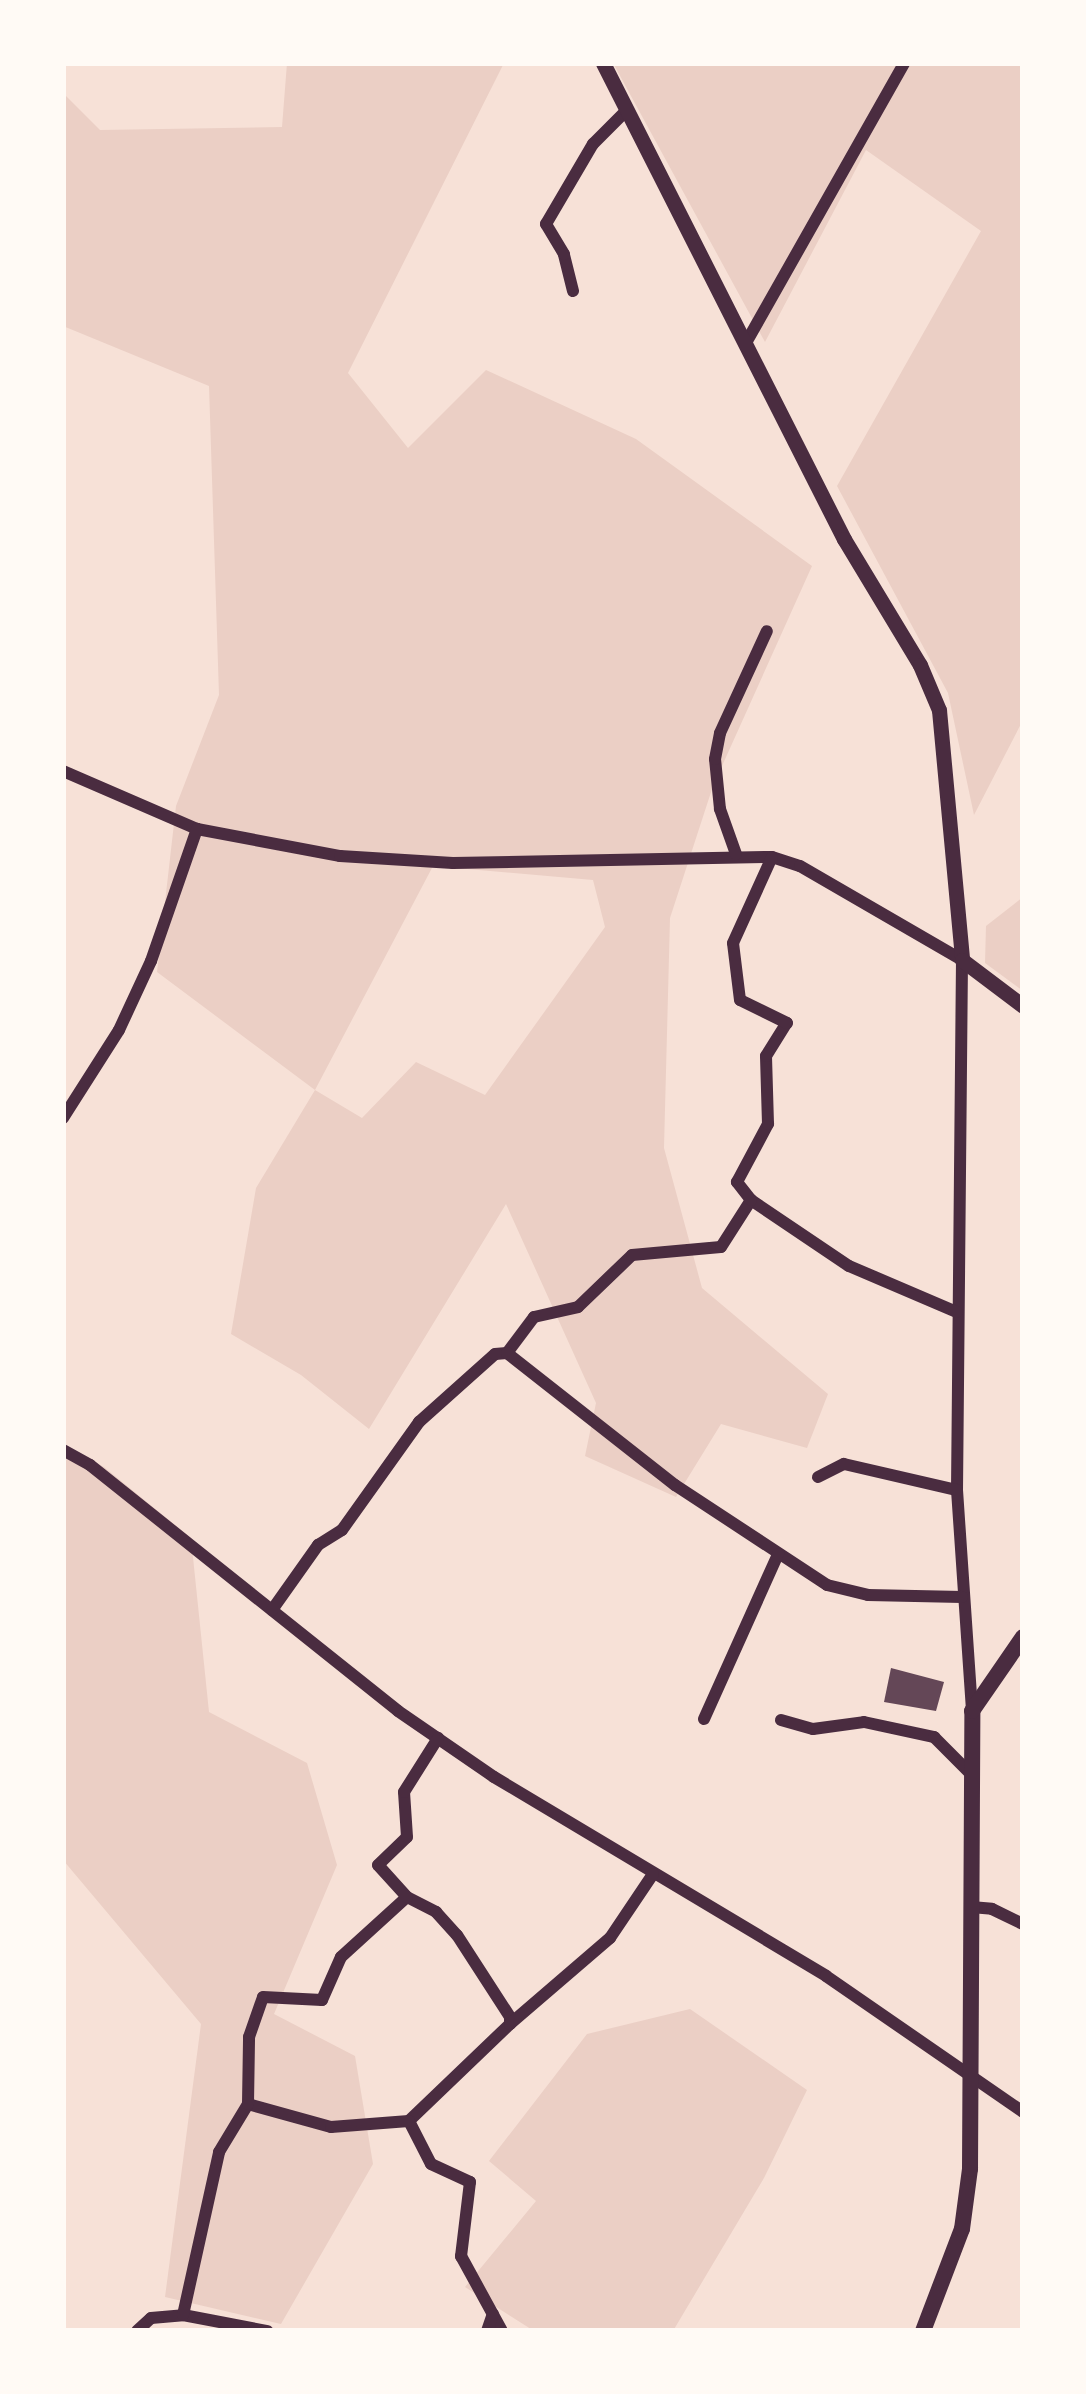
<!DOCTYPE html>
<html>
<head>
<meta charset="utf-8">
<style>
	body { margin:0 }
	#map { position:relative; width:1086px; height:2394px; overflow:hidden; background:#f7e1d7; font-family:"Source Serif 4",serif }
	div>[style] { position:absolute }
	.green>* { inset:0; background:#ebcfc5 }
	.building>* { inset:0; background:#644757 }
	.minor>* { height:12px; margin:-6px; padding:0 6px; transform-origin:6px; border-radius:6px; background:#4a2c40 }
	.tertiary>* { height:15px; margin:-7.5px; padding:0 7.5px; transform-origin:7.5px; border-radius:7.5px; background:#4a2c40 }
	.secondary>* { height:16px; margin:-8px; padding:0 8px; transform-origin:8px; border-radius:8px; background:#4a2c40 }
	span { translate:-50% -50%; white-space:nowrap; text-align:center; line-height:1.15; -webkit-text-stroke:10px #fffaf5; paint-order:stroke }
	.frame { position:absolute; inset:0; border:66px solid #fffaf5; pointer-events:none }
</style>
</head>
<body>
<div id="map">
	<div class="green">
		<div style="clip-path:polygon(evenodd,287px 63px,504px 63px,348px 373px,408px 448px,486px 370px,636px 439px,812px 566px,713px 786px,670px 918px,664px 1148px,702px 1288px,828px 1394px,807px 1448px,721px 1424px,676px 1497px,585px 1456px,596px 1403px,506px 1204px,369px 1429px,301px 1375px,231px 1334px,256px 1188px,315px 1090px,157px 972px,176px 806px,219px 695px,209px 386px,63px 326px,63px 93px,100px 130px,282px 127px,287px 63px,433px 866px,593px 880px,605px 927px,485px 1095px,416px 1062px,362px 1118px,315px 1090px,433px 866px)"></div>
		<div style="clip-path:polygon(613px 63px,1023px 63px,1023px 720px,974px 815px,948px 693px,837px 486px,981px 231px,866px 150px,765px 342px)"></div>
		<div style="clip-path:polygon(1023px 897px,1023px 991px,985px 963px,986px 926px)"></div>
		<div style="clip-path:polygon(63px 1444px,104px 1467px,191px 1538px,209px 1712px,307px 1763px,337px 1865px,274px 2014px,355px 2056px,373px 2164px,281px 2324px,165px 2297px,201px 2024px,63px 1860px)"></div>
		<div style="clip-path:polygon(690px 2009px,807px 2090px,764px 2178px,673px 2331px,534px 2331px,465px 2287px,536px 2201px,489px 2161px,587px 2034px)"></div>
	</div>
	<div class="building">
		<div style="clip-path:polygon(891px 1668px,944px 1682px,936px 1711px,884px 1702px)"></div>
	</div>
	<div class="minor">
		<div style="left:573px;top:291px;width:38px;rotate:-104deg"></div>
		<div style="left:564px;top:254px;width:35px;rotate:-121deg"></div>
		<div style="left:546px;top:224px;width:93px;rotate:-59.6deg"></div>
		<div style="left:593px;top:144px;width:48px;rotate:-45deg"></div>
		<div style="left:747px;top:341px;width:319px;rotate:-60.5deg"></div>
		<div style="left:63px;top:771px;width:146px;rotate:23.4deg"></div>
		<div style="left:197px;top:829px;width:146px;rotate:10.7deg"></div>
		<div style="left:340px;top:856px;width:113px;rotate:3.5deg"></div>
		<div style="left:453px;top:863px;width:319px;rotate:-1.1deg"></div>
		<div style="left:772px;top:857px;width:29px;rotate:18deg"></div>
		<div style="left:800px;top:866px;width:187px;rotate:30.1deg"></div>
		<div style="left:962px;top:960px;width:530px;rotate:90.54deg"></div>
		<div style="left:957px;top:1490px;width:221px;rotate:86.1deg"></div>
		<div style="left:736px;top:854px;width:48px;rotate:-109.6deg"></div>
		<div style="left:720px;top:809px;width:50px;rotate:-95.7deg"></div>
		<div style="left:715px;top:759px;width:26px;rotate:-79deg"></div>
		<div style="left:720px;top:733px;width:112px;rotate:-65.3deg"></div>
		<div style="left:63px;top:1118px;width:104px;rotate:-57.5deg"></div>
		<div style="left:119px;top:1030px;width:76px;rotate:-65.1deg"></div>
		<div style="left:151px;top:961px;width:140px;rotate:-70.8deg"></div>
		<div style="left:751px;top:1200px;width:118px;rotate:34deg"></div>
		<div style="left:849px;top:1266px;width:117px;rotate:23.1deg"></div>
		<div style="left:507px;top:1353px;width:45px;rotate:-53.1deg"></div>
		<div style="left:534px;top:1317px;width:45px;rotate:-12.8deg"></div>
		<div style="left:578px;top:1307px;width:75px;rotate:-43.9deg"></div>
		<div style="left:632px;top:1255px;width:89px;rotate:-5.1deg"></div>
		<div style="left:721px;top:1247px;width:56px;rotate:-57.4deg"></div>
		<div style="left:751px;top:1200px;width:23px;rotate:-128deg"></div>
		<div style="left:737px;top:1182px;width:66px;rotate:-61.9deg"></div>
		<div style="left:768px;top:1124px;width:68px;rotate:-91.7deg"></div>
		<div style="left:766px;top:1056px;width:39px;rotate:-58deg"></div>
		<div style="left:787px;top:1023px;width:52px;rotate:-153.9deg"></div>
		<div style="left:740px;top:1000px;width:57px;rotate:-97deg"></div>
		<div style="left:733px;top:943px;width:94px;rotate:-65.6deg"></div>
		<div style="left:63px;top:1450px;width:31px;rotate:29deg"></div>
		<div style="left:90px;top:1465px;width:394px;rotate:38.6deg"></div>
		<div style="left:398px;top:1711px;width:116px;rotate:34.5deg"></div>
		<div style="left:494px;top:1777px;width:387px;rotate:30.9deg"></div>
		<div style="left:826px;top:1976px;width:239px;rotate:34.6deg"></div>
		<div style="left:818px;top:1477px;width:29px;rotate:-27deg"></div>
		<div style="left:844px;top:1464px;width:116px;rotate:13deg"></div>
		<div style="left:272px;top:1610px;width:80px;rotate:-54.7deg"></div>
		<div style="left:318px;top:1545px;width:28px;rotate:-32deg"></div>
		<div style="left:342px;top:1530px;width:133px;rotate:-54.5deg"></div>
		<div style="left:419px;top:1422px;width:102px;rotate:-41.8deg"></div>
		<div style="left:495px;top:1354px;width:12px;rotate:-5deg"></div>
		<div style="left:507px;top:1353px;width:214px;rotate:38.2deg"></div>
		<div style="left:675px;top:1485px;width:182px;rotate:33.3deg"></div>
		<div style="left:827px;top:1585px;width:42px;rotate:13.7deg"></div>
		<div style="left:868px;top:1595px;width:94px;rotate:1.2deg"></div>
		<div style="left:704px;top:1719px;width:181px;rotate:-65.8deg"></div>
		<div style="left:781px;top:1720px;width:33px;rotate:16deg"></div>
		<div style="left:813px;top:1729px;width:51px;rotate:-7.8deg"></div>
		<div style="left:864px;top:1722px;width:72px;rotate:12.1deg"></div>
		<div style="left:934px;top:1737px;width:49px;rotate:45deg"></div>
		<div style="left:407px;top:1897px;width:33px;rotate:27deg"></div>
		<div style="left:436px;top:1912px;width:31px;rotate:48deg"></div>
		<div style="left:457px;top:1935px;width:98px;rotate:57.1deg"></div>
		<div style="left:510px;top:2017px;width:7px;rotate:90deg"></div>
		<div style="left:510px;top:2024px;width:140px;rotate:136.2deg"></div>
		<div style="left:409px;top:2121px;width:48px;rotate:62.9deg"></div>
		<div style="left:431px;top:2164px;width:43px;rotate:24.8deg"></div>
		<div style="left:470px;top:2182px;width:75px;rotate:96.9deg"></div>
		<div style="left:461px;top:2256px;width:85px;rotate:61.3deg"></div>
		<div style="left:971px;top:1907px;width:21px;rotate:5deg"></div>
		<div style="left:992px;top:1909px;width:34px;rotate:26deg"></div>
		<div style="left:510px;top:2024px;width:132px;rotate:-40.7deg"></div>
		<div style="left:610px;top:1938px;width:77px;rotate:-56.1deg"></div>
		<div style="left:248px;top:2104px;width:86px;rotate:15.5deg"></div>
		<div style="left:331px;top:2127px;width:78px;rotate:-4.4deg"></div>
		<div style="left:183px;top:2315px;width:86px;rotate:10.8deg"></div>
		<div style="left:137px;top:2331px;width:19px;rotate:-43deg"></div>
		<div style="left:151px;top:2318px;width:32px;rotate:-5deg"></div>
		<div style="left:183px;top:2315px;width:167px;rotate:-77.5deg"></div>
		<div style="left:219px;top:2152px;width:56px;rotate:-58.9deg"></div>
		<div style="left:248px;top:2104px;width:67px;rotate:-89.1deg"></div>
		<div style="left:249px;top:2037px;width:42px;rotate:-70.7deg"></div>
		<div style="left:263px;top:1997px;width:59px;rotate:2.9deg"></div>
		<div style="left:322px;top:2000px;width:47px;rotate:-66.2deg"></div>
		<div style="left:341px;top:1957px;width:89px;rotate:-42.3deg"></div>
		<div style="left:407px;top:1897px;width:43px;rotate:-132.2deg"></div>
		<div style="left:378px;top:1865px;width:40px;rotate:-44deg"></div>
		<div style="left:407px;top:1837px;width:45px;rotate:-93.8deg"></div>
		<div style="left:404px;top:1792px;width:64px;rotate:-57.8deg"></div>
		<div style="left:487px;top:2331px;width:18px;rotate:-71deg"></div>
	</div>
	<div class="tertiary">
		<div style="left:603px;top:63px;width:534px;rotate:63.15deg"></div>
		<div style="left:844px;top:539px;width:147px;rotate:58.9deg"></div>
		<div style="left:920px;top:665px;width:49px;rotate:67.1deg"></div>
		<div style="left:939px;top:710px;width:251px;rotate:84.7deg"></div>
		<div style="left:962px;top:960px;width:76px;rotate:37deg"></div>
	</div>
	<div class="secondary">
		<div style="left:923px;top:2331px;width:109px;rotate:-69.1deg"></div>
		<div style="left:962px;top:2229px;width:61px;rotate:-82.4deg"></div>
		<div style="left:970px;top:2169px;width:458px;rotate:-89.7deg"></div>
		<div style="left:972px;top:1711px;width:90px;rotate:-55.4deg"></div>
	</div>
	<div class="frame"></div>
</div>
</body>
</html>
